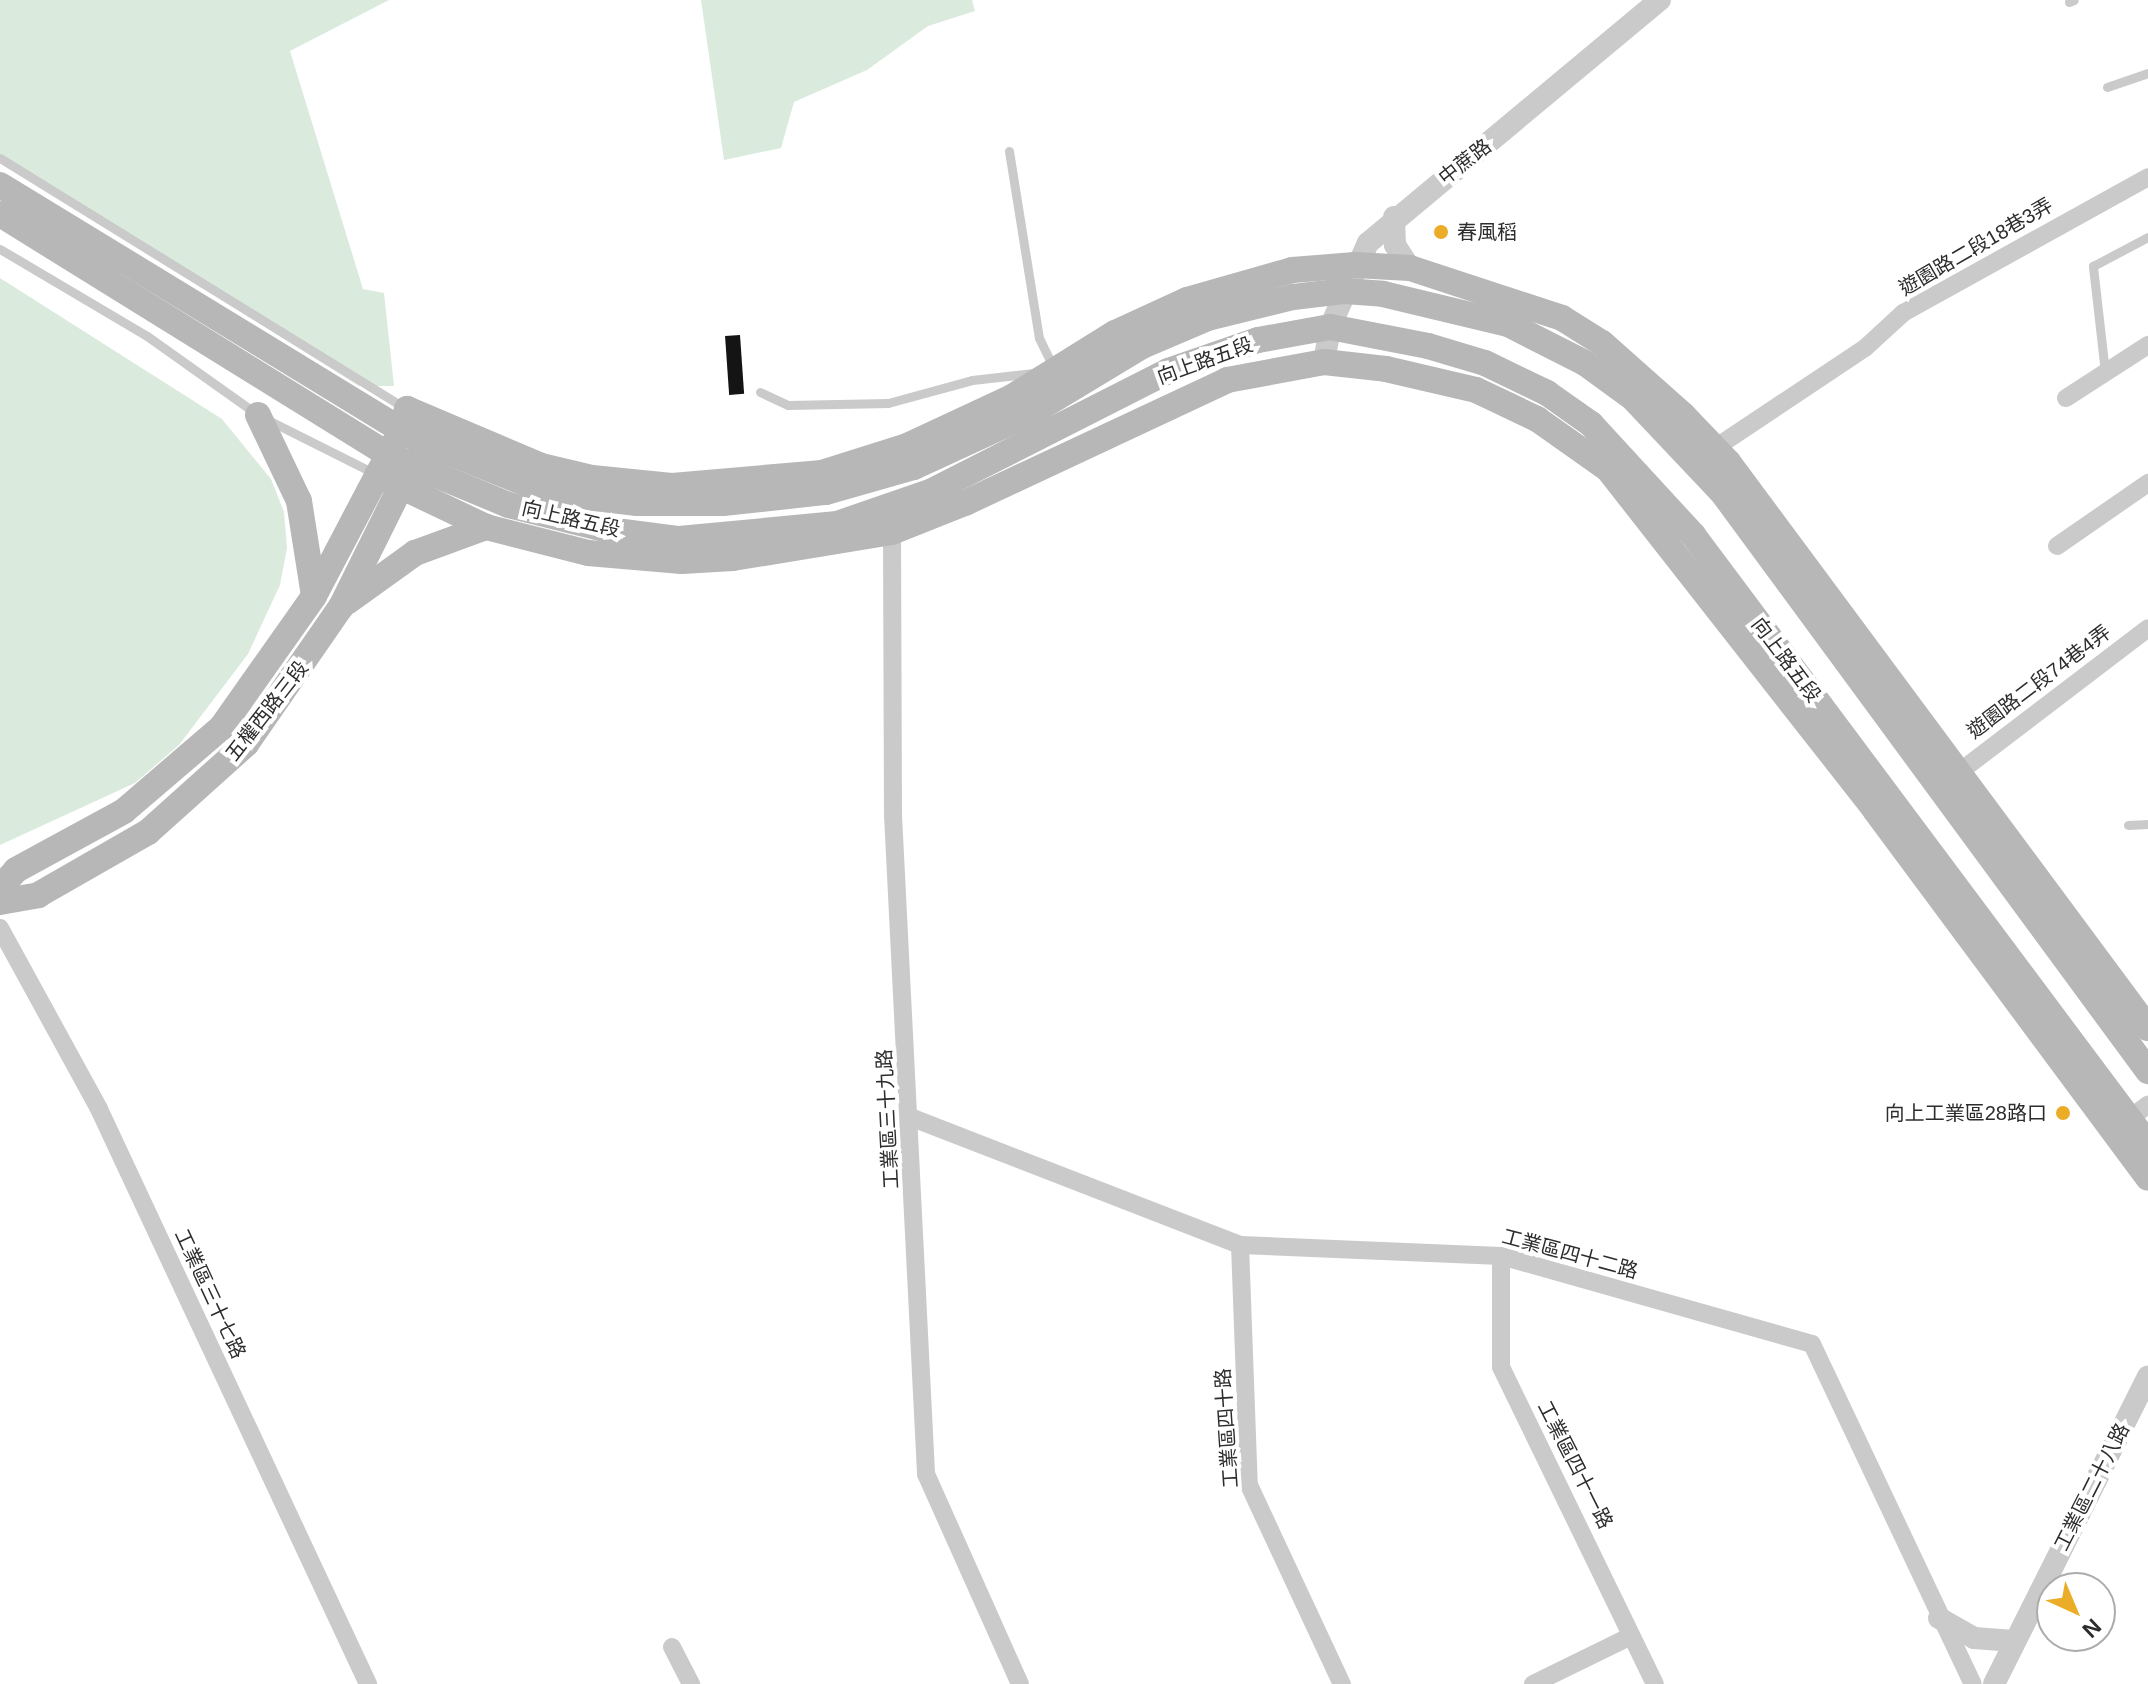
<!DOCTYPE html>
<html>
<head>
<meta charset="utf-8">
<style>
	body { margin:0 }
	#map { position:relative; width:2148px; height:1684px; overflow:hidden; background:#fff; font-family:Arial,"Noto Sans TC",sans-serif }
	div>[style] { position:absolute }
	.green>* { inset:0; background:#daebde }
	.building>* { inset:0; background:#141414; transform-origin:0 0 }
	.service>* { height:9px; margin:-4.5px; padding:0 4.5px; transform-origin:4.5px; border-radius:4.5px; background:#cacaca }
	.minor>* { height:18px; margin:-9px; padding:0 9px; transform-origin:9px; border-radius:9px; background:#cacaca }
	.tertiary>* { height:22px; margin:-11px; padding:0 11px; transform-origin:11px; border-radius:11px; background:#cacaca }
	.secondary>* { height:26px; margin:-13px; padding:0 13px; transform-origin:13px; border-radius:13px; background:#b7b7b7 }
	.dots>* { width:22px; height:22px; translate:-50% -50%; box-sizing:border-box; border:4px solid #fff; border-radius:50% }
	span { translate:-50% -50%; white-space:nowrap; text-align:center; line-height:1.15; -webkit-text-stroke:8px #fff; paint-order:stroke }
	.street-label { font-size:20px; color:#2d2d2d }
	.poi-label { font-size:20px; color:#2d2d2d }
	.left { translate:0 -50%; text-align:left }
	.right { translate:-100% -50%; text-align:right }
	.north { position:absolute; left:2036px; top:1572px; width:80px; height:80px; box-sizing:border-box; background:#fff; border:2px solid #ababab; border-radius:50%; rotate:136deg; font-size:22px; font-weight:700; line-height:32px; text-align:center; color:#2d2d2d }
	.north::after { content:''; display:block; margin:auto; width:28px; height:36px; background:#ebac28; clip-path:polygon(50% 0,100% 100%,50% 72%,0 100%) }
</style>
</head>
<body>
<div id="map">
	<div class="green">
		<div style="clip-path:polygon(0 0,389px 0,290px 51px,363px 289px,384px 293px,394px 386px,359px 386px,0 161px)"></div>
		<div style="clip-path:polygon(701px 0,972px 0,975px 11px,928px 26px,867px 70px,794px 102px,781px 148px,724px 160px)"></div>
		<div style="clip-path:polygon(0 278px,222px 419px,271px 479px,284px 512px,287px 548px,280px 585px,248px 654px,179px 745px,135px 783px,0 845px)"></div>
	</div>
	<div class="building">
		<div style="left:740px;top:335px;width:59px;height:15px;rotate:86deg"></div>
	</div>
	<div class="service">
		<div style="left:2069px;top:2px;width:5px;rotate:-22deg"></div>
		<div style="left:2107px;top:87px;width:43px;rotate:-18.9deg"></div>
		<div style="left:1009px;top:151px;width:189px;rotate:80.9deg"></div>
		<div style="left:1039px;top:338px;width:34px;rotate:64deg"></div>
		<div style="left:0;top:158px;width:478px;rotate:31.7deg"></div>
		<div style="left:0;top:249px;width:171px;rotate:30.6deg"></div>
		<div style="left:147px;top:336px;width:136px;rotate:35.4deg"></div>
		<div style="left:258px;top:415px;width:130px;rotate:26.6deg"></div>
		<div style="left:2105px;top:372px;width:107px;rotate:-96.5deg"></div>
		<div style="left:2093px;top:266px;width:62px;rotate:-27.8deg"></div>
		<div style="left:760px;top:392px;width:31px;rotate:25deg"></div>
		<div style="left:788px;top:405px;width:100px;rotate:-1.1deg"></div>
		<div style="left:888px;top:403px;width:87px;rotate:-15.3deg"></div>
		<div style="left:972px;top:380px;width:62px;rotate:-6.4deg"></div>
		<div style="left:2128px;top:825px;width:20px;rotate:-3deg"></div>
	</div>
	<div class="minor">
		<div style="left:2066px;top:398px;width:98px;rotate:-32.9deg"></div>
		<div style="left:1715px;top:448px;width:180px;rotate:-33.7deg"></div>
		<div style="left:1865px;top:348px;width:52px;rotate:-42.6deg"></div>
		<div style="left:1903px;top:313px;width:280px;rotate:-29deg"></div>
		<div style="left:892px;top:532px;width:283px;rotate:89.8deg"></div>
		<div style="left:893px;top:815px;width:660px;rotate:87.13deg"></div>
		<div style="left:926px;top:1474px;width:230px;rotate:65.9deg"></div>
		<div style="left:2057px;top:546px;width:111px;rotate:-34.7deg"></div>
		<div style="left:1958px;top:773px;width:239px;rotate:-37.3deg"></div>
		<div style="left:0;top:928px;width:206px;rotate:61.3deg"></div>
		<div style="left:99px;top:1109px;width:635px;rotate:64.93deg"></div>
		<div style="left:910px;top:1117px;width:354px;rotate:21.2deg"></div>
		<div style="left:1240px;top:1245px;width:261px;rotate:2.4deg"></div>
		<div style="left:1501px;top:1256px;width:323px;rotate:15.8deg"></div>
		<div style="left:1812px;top:1344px;width:376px;rotate:64.7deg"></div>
		<div style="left:2121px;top:1125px;width:34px;rotate:-37deg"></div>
		<div style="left:1240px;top:1245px;width:240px;rotate:87.9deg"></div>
		<div style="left:1249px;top:1485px;width:220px;rotate:65deg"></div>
		<div style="left:1501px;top:1256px;width:111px;rotate:90deg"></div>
		<div style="left:1501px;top:1367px;width:352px;rotate:64.1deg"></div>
		<div style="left:672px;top:1647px;width:42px;rotate:62.8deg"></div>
		<div style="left:1533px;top:1684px;width:109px;rotate:-26.1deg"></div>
	</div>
	<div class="tertiary">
		<div style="left:1394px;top:217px;width:28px;rotate:88deg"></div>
		<div style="left:1395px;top:245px;width:27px;rotate:57deg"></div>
		<div style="left:1324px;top:362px;width:36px;rotate:-80deg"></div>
		<div style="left:1330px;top:327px;width:92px;rotate:-65.7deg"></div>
		<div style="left:1368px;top:243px;width:380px;rotate:-39.8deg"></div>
		<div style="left:1939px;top:1618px;width:40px;rotate:29.7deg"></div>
		<div style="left:1974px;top:1638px;width:40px;rotate:4.3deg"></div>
		<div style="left:1994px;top:1684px;width:344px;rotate:-63.4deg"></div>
	</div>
	<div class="secondary">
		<div style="left:0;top:185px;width:492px;rotate:31.4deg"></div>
		<div style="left:420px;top:441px;width:140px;rotate:21.8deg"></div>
		<div style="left:550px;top:493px;width:88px;rotate:6.6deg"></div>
		<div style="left:637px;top:503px;width:86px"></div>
		<div style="left:723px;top:503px;width:104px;rotate:-6.1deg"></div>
		<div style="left:826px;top:492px;width:91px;rotate:-15.9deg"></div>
		<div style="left:914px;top:467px;width:129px;rotate:-24.8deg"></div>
		<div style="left:1031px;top:413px;width:130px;rotate:-31.1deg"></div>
		<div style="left:1142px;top:346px;width:72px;rotate:-23deg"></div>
		<div style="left:1208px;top:318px;width:88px;rotate:-13.9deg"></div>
		<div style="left:1293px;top:297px;width:51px;rotate:-6.7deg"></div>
		<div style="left:1344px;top:291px;width:39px;rotate:4deg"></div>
		<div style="left:1383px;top:294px;width:129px;rotate:13.5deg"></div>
		<div style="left:1508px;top:324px;width:86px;rotate:26.9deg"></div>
		<div style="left:1585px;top:363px;width:59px;rotate:36.1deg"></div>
		<div style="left:1633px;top:398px;width:129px;rotate:46.6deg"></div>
		<div style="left:1722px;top:492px;width:719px;rotate:53.66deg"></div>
		<div style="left:0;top:214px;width:457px;rotate:31.8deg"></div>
		<div style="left:388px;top:455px;width:131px;rotate:22.5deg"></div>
		<div style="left:509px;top:505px;width:102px;rotate:14.2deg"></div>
		<div style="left:608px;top:530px;width:72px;rotate:7.2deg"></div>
		<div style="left:679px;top:539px;width:159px;rotate:-5.4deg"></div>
		<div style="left:837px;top:524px;width:98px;rotate:-19deg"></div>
		<div style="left:930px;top:492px;width:267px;rotate:-26.9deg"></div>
		<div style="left:1168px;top:371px;width:95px;rotate:-19deg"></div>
		<div style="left:1258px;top:340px;width:73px;rotate:-10.2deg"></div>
		<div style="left:1330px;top:327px;width:100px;rotate:11deg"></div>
		<div style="left:1428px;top:346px;width:59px;rotate:16.6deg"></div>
		<div style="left:1485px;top:363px;width:69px;rotate:25.8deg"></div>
		<div style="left:1547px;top:393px;width:54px;rotate:35.2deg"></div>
		<div style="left:1591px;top:424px;width:151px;rotate:47.4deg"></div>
		<div style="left:1693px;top:535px;width:760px;rotate:53.24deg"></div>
		<div style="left:258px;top:415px;width:95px;rotate:64.5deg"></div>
		<div style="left:299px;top:501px;width:96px;rotate:81deg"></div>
		<div style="left:377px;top:475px;width:121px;rotate:25.5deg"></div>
		<div style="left:486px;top:527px;width:105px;rotate:14.3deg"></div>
		<div style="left:588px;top:553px;width:94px;rotate:4.9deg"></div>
		<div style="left:682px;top:561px;width:51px;rotate:-3.4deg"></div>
		<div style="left:733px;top:558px;width:161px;rotate:-9.3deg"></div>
		<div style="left:892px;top:532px;width:79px;rotate:-21.7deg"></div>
		<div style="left:965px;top:503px;width:289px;rotate:-25.1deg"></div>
		<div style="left:1227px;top:380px;width:99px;rotate:-10.5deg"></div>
		<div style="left:1324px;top:362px;width:62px;rotate:6.4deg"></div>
		<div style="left:1386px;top:369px;width:92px;rotate:13.1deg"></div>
		<div style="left:1476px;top:390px;width:68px;rotate:25.4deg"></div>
		<div style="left:1537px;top:419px;width:87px;rotate:35.2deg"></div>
		<div style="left:1608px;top:469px;width:433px;rotate:51.9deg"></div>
		<div style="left:1875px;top:810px;width:458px;rotate:53.4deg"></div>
		<div style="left:347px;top:602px;width:84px;rotate:-35.8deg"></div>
		<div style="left:415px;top:553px;width:76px;rotate:-20.1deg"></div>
		<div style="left:0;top:888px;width:24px;rotate:-48deg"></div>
		<div style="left:16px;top:870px;width:123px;rotate:-28.6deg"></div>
		<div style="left:124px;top:811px;width:128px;rotate:-40.6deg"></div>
		<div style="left:221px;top:728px;width:161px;rotate:-54.8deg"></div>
		<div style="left:314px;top:596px;width:187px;rotate:-62.3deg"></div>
		<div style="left:401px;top:430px;width:22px;rotate:-74deg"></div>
		<div style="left:407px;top:409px;width:146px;rotate:23deg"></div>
		<div style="left:541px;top:466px;width:52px;rotate:13.2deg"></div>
		<div style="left:592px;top:478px;width:80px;rotate:5.7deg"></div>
		<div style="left:672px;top:486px;width:151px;rotate:-5deg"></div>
		<div style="left:822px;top:473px;width:89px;rotate:-17.6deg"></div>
		<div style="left:907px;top:446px;width:116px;rotate:-25deg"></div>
		<div style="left:1012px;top:397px;width:121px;rotate:-31.9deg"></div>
		<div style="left:1115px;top:333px;width:79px;rotate:-24.6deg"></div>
		<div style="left:1187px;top:300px;width:109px;rotate:-15.9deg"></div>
		<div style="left:1292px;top:270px;width:63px;rotate:-4.5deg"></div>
		<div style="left:1355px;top:265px;width:55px;rotate:3.1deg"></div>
		<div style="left:1410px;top:268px;width:160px;rotate:18.2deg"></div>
		<div style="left:1562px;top:318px;width:47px;rotate:32deg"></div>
		<div style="left:1602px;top:343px;width:108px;rotate:41.6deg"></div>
		<div style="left:1683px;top:415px;width:65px;rotate:46.2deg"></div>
		<div style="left:1728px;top:462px;width:705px;rotate:53.42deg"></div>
		<div style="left:0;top:902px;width:39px;rotate:-10deg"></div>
		<div style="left:38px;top:895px;width:127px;rotate:-29.8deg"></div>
		<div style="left:148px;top:832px;width:132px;rotate:-41.9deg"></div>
		<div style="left:246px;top:744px;width:167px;rotate:-55.3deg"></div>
		<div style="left:341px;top:607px;width:148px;rotate:-63.6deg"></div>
	</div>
	<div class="dots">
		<div style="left:1441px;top:232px;background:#ebac28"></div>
		<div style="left:2063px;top:1113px;background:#ebac28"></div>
	</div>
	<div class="street-label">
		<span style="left:1465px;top:162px;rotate:-38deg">中蔗路</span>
		<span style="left:1976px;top:247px;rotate:-30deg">遊園路二段18巷3弄</span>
		<span style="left:1205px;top:361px;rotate:-20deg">向上路五段</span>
		<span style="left:571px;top:519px;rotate:13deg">向上路五段</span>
		<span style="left:1786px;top:660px;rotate:53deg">向上路五段</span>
		<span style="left:2039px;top:682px;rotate:-37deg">遊園路二段74巷4弄</span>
		<span style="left:267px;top:711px;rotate:-52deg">五權西路三段</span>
		<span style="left:888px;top:1119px;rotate:-93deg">工業區三十九路</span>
		<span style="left:1570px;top:1254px;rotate:15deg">工業區四十二路</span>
		<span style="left:210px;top:1294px;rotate:65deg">工業區三十七路</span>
		<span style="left:1227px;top:1428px;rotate:-94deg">工業區四十路</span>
		<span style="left:1575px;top:1465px;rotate:63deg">工業區四十一路</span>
		<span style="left:2092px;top:1487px;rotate:-63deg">工業區二十八路</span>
	</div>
	<div class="poi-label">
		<span class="left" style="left:1457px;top:232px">春風稻</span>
		<span class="right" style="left:2047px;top:1113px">向上工業區28路口</span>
	</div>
	<div class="north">N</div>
</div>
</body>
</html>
